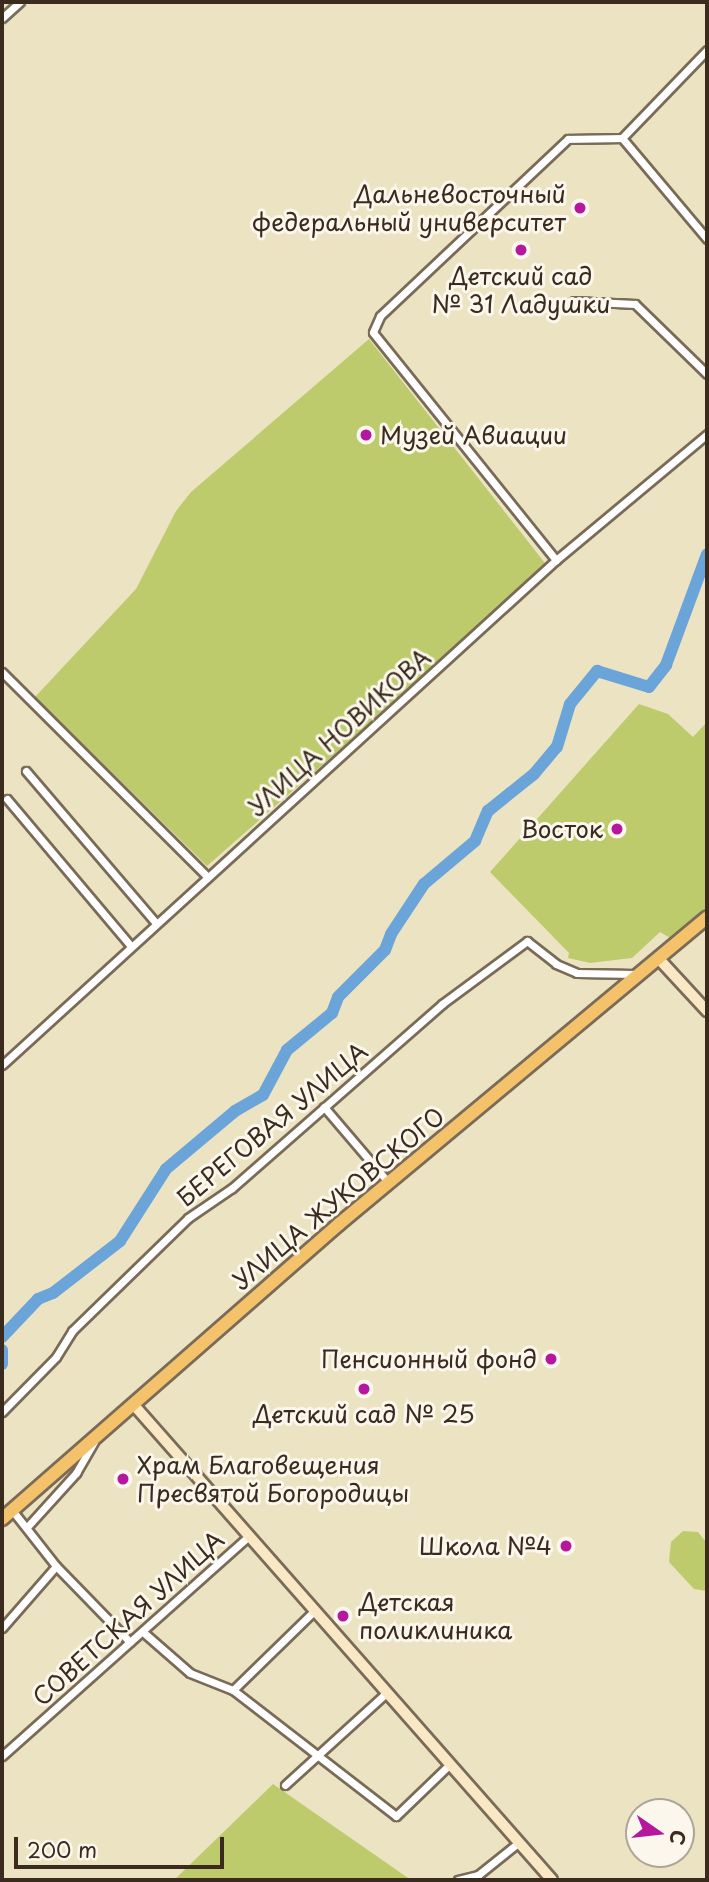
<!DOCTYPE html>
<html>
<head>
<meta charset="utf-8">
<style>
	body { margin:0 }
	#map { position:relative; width:709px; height:1882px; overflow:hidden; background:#ece3c3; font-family:"Playpen Sans",sans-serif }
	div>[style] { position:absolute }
	.green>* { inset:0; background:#becb6d }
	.river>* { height:12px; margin:-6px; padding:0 6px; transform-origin:6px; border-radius:6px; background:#6aa4d9 }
	.roads { filter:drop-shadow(2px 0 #796b58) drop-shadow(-2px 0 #796b58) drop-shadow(0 2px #796b58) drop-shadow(0 -2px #796b58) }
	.minor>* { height:7px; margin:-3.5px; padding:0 3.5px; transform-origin:3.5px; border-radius:3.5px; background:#fff }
	.secondary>* { height:10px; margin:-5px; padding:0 5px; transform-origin:5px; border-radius:5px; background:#fae7c3 }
	.primary>* { height:12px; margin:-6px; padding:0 6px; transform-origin:6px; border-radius:6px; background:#f3c26a }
	.dots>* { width:19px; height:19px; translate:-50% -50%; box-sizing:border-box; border:4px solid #fbf7ec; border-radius:50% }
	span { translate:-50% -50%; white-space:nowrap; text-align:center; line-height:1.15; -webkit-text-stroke:6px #fbf7ec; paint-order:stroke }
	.poi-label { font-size:24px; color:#3b2a1e }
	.right { translate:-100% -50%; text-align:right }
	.left { translate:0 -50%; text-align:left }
	.street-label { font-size:24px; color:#3b2a1e }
	.frame { position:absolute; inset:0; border:4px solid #3b2a1e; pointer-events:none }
	.north { position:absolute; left:625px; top:1798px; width:70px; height:70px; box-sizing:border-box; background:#fbf7ec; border:2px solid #aea59a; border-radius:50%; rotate:104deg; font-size:19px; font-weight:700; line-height:28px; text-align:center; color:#3b2a1e }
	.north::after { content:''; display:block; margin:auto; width:24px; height:32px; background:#b5179e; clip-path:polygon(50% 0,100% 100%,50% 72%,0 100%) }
	.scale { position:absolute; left:14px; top:1837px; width:210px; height:32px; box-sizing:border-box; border:4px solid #3b2a1e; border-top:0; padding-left:9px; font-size:21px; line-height:24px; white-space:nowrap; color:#3b2a1e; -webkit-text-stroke:5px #fbf7ec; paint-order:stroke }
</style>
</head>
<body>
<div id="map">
	<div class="green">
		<div style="clip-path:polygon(369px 339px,548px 567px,207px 866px,35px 697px,136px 589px,176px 511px,191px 492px)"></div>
		<div style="clip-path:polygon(639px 704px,668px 714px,693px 737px,707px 722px,707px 908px,672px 939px,660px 932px,632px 958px,590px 963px,568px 958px,569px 953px,490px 872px)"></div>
		<div style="clip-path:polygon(683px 1531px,698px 1532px,707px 1543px,707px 1591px,694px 1589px,669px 1562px,671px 1542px)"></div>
		<div style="clip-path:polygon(273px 1784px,411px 1880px,174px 1880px)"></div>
	</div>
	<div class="river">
		<div style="left:2px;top:1337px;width:52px;rotate:-46.5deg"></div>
		<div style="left:38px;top:1299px;width:16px;rotate:-22deg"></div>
		<div style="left:53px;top:1293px;width:85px;rotate:-37.8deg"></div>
		<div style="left:120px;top:1241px;width:85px;rotate:-57.4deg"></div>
		<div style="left:166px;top:1169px;width:90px;rotate:-40deg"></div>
		<div style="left:235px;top:1111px;width:32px;rotate:-30deg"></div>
		<div style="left:263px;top:1095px;width:51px;rotate:-61.9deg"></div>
		<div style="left:287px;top:1050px;width:58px;rotate:-39.4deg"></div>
		<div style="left:332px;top:1013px;width:17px;rotate:-69deg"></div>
		<div style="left:338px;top:997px;width:66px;rotate:-45deg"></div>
		<div style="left:385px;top:950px;width:17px;rotate:-69deg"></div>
		<div style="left:391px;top:934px;width:60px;rotate:-56.6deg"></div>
		<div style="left:424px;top:884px;width:67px;rotate:-40.1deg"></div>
		<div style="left:475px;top:841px;width:33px;rotate:-67deg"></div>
		<div style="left:488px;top:811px;width:59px;rotate:-38.8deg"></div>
		<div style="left:534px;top:774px;width:35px;rotate:-50deg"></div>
		<div style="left:557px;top:747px;width:45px;rotate:-73.2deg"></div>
		<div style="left:570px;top:704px;width:43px;rotate:-50.7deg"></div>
		<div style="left:597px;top:671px;width:54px;rotate:17.1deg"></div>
		<div style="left:649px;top:687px;width:28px;rotate:-52deg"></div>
		<div style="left:666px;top:665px;width:118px;rotate:-69.7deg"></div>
		<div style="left:2px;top:1350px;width:14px;rotate:90deg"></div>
	</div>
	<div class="roads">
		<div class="minor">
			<div style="left:2px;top:18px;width:24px;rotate:-42deg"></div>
			<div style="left:622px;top:138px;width:132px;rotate:49.9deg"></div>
			<div style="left:622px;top:138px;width:122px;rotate:-46deg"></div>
			<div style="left:574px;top:301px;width:61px;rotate:2.8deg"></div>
			<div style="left:635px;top:304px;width:100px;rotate:44.2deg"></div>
			<div style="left:556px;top:560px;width:292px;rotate:-128.8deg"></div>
			<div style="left:373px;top:332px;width:17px;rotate:-66deg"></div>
			<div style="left:380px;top:316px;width:258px;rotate:-43.3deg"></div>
			<div style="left:568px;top:139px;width:54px;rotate:-1.1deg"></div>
			<div style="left:2px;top:672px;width:289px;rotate:44.9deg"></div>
			<div style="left:26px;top:771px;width:200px;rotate:49.5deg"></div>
			<div style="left:7px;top:799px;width:192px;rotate:49.9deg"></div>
			<div style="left:2px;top:1065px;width:750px;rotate:-42.35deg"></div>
			<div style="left:556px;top:560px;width:197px;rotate:-39.8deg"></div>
			<div style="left:324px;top:1107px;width:100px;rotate:49.5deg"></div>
			<div style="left:2px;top:1412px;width:77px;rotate:-45.5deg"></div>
			<div style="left:56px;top:1357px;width:31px;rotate:-58deg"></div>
			<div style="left:72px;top:1331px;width:162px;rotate:-44.2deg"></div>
			<div style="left:188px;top:1218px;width:53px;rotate:-34.3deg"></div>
			<div style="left:232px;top:1188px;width:279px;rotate:-41.2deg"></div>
			<div style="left:442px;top:1004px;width:106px;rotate:-36.5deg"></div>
			<div style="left:527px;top:941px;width:37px;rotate:38deg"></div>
			<div style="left:556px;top:964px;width:23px;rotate:23deg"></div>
			<div style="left:577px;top:973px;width:59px;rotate:1deg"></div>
			<div style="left:12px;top:1510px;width:71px;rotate:51.8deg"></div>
			<div style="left:56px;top:1566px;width:106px;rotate:45.8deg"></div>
			<div style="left:28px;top:1526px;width:72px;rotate:-47.8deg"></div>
			<div style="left:76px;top:1473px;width:36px;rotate:-60deg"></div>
			<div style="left:2px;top:1628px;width:82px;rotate:-48.9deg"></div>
			<div style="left:143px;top:1632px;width:62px;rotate:41.1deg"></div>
			<div style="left:190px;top:1673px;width:46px;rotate:21.6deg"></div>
			<div style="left:233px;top:1690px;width:206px;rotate:37.7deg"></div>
			<div style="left:396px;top:1816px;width:75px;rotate:-43.9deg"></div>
			<div style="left:233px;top:1690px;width:115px;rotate:-44.3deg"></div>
			<div style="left:2px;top:1756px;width:331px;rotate:-41.7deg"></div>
			<div style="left:285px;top:1785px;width:137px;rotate:-42.3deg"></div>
			<div style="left:458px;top:1880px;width:21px;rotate:-14deg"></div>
			<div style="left:478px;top:1875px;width:51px;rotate:-38.7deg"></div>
		</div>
		<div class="secondary">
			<div style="left:659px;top:959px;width:71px;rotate:47.3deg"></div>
			<div style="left:133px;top:1404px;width:634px;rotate:48.64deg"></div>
		</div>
		<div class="primary">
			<div style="left:2px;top:1519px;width:448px;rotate:-41.2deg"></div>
			<div style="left:339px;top:1224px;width:479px;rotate:-39.8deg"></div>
		</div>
	</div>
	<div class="dots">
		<div style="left:580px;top:208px;background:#b5179e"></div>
		<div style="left:521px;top:250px;background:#b5179e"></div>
		<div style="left:366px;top:435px;background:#b5179e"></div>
		<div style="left:617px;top:829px;background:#b5179e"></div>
		<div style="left:551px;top:1359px;background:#b5179e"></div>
		<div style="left:364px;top:1389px;background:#b5179e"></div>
		<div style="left:123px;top:1479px;background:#b5179e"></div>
		<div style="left:566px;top:1546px;background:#b5179e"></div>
		<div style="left:343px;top:1616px;background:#b5179e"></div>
	</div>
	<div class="poi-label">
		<span class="right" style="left:566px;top:208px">Дальневосточный<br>федеральный университет</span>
		<span style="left:521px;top:290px">Детский сад<br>№ 31 Ладушки</span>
		<span class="left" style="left:380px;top:435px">Музей Авиации</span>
		<span class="right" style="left:603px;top:829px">Восток</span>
		<span class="right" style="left:537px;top:1359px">Пенсионный фонд</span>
		<span style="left:364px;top:1414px">Детский сад № 25</span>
		<span class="left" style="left:137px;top:1479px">Храм Благовещения<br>Пресвятой Богородицы</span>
		<span class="right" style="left:552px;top:1546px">Школа №4</span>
		<span class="left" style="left:359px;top:1616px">Детская<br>поликлиника</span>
	</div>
	<div class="street-label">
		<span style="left:339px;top:732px;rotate:-42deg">УЛИЦА НОВИКОВА</span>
		<span style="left:272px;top:1124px;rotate:-40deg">БЕРЕГОВАЯ УЛИЦА</span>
		<span style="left:338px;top:1198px;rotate:-40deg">УЛИЦА ЖУКОВСКОГО</span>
		<span style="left:128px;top:1618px;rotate:-42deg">СОВЕТСКАЯ УЛИЦА</span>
	</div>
	<div class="frame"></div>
	<div class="north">С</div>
	<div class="scale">200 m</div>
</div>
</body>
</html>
